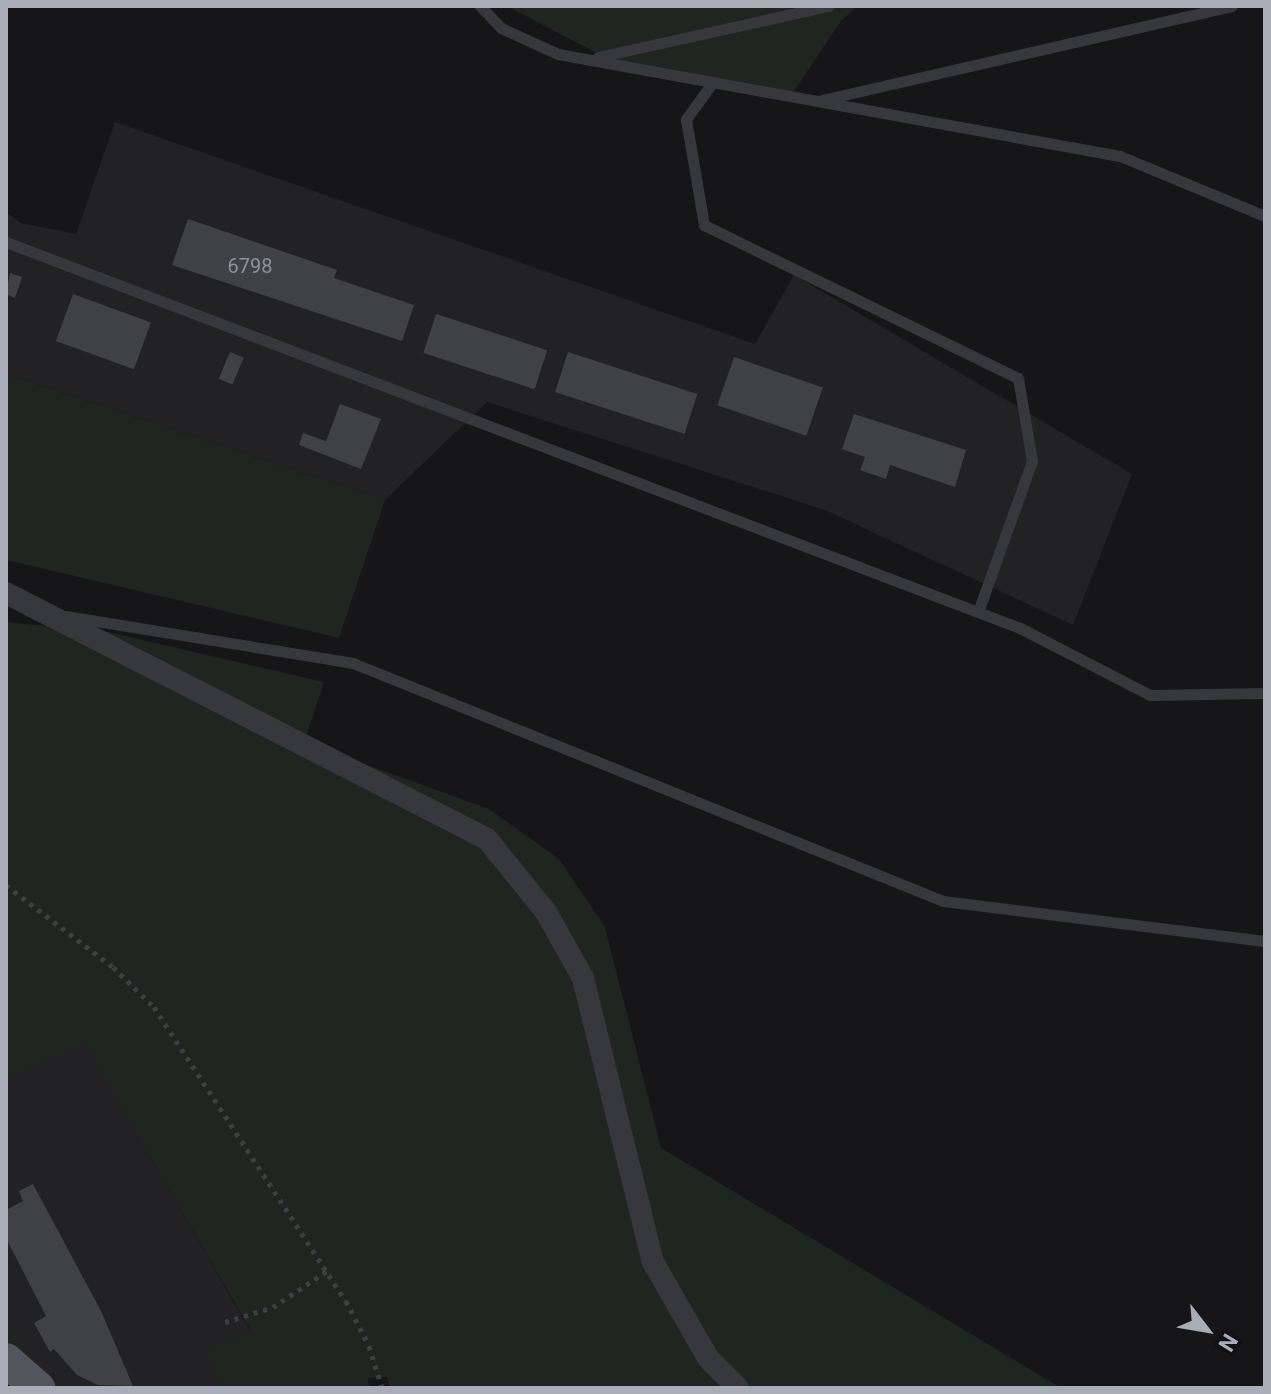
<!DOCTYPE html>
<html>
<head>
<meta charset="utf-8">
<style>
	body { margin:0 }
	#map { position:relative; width:1271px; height:1394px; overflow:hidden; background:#161618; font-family:Roboto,sans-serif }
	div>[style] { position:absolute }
	.built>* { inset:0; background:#222225 }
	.green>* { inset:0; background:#1e261f }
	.building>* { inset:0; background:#404145; transform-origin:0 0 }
	.path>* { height:5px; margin-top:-2.5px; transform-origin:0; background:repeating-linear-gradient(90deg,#3d3f44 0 4px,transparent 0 10px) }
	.lane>* { height:11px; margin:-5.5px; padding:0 5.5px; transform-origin:5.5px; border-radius:5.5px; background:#37383d }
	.street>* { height:22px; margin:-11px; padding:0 11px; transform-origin:11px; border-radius:11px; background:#37383d }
	.primary>* { height:34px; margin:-17px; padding:0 17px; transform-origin:17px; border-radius:17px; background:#53555c }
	span { translate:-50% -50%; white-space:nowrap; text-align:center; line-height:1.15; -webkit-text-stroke:6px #111113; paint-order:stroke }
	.number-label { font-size:20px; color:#8e929b }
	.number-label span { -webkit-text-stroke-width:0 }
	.frame { position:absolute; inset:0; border:8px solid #a8adb8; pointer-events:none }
	.north { position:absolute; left:1167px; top:1290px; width:80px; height:80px; -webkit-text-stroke:6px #111113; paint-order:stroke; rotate:121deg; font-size:22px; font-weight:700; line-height:32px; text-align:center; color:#a8adb8 }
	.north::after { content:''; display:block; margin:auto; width:28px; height:36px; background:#a8adb8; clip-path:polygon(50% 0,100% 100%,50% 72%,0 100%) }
</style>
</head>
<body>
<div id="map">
	<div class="built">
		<div style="clip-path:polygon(115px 122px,755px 344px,794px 275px,1132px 474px,1073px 625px,825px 510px,487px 402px,385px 500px,6px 374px,6px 212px,21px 223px,76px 234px)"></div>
		<div style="clip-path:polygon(85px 1044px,251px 1332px,217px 1376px,221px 1388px,64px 1388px,6px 1339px,6px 1079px)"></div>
	</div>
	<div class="green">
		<div style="clip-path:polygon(507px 6px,858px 6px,841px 21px,790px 97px,707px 87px,619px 65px)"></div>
		<div style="clip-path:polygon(6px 374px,385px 500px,339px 638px,6px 560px)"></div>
		<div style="clip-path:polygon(6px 622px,108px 632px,324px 682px,304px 742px,489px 809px,559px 859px,605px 927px,661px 1148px,1061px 1388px,390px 1388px,387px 1377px,368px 1378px,369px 1388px,221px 1388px,205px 1349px,251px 1331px,85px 1045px,6px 1079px)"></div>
		<div style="clip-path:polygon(6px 1321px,33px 1362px,64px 1388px,54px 1388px,6px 1347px)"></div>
	</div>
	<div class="building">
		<div style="clip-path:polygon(188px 219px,337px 270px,334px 278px,414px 305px,402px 341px,172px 265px)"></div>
		<div style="clip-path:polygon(10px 273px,22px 277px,15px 298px,6px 294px)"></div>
		<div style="left:73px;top:294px;width:83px;height:50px;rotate:20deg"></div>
		<div style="left:436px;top:314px;width:117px;height:41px;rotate:18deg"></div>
		<div style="left:230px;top:352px;width:15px;height:29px;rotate:23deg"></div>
		<div style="left:568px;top:352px;width:136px;height:42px;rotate:18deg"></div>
		<div style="left:734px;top:357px;width:94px;height:51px;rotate:19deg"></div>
		<div style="clip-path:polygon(340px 404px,381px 419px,361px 469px,299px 445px,303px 433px,326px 441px)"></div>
		<div style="clip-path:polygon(854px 414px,966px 450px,955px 487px,890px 465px,886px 479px,860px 470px,865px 457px,842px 449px)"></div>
		<div style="clip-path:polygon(33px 1184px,101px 1311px,133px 1386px,98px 1385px,77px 1375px,54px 1349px,50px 1352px,34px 1323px,46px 1316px,6px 1238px,6px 1210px,23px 1201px,19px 1191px)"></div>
	</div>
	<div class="path">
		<div style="left:6px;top:885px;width:135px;rotate:37.5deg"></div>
		<div style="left:113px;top:967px;width:57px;rotate:44.3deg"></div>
		<div style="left:154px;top:1007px;width:351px;rotate:56.9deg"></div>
		<div style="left:346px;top:1301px;width:51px;rotate:62.9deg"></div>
		<div style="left:369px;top:1346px;width:44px;rotate:72.8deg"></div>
		<div style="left:225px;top:1322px;width:50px;rotate:-17.4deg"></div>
		<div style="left:273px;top:1307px;width:65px;rotate:-33.7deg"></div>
	</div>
	<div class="lane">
		<div style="left:480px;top:6px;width:30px;rotate:46deg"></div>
		<div style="left:501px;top:28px;width:63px;rotate:24.5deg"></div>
		<div style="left:558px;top:54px;width:571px;rotate:10.29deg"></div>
		<div style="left:1120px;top:156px;width:157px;rotate:22.5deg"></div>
		<div style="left:598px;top:57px;width:236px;rotate:-12.5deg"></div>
		<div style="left:713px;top:82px;width:46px;rotate:126.1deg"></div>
		<div style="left:686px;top:119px;width:108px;rotate:80.4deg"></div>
		<div style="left:704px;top:225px;width:349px;rotate:26deg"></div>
		<div style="left:1018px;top:378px;width:84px;rotate:80.4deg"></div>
		<div style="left:1032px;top:461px;width:160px;rotate:109.7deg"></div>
		<div style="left:822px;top:100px;width:420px;rotate:-12.9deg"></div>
		<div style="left:6px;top:242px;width:1085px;rotate:20.84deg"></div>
		<div style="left:1020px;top:628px;width:146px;rotate:27.3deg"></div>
		<div style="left:1150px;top:695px;width:115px;rotate:-1deg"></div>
		<div style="left:66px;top:616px;width:291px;rotate:9.3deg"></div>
		<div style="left:353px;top:663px;width:636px;rotate:21.97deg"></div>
		<div style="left:943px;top:901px;width:324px;rotate:7.1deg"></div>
	</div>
	<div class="street">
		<div style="left:6px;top:593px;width:540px;rotate:27.09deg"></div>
		<div style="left:487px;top:839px;width:94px;rotate:51.1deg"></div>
		<div style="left:546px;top:912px;width:76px;rotate:60.7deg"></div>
		<div style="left:583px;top:978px;width:292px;rotate:76.2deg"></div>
		<div style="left:653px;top:1262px;width:111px;rotate:60.2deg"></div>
		<div style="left:708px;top:1358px;width:42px;rotate:45deg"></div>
	</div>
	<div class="primary">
		<div style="left:6px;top:1360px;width:43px;rotate:41.2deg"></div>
	</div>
	<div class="number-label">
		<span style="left:250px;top:266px">6798</span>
	</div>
	<div class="frame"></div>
	<div class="north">N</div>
</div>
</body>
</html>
